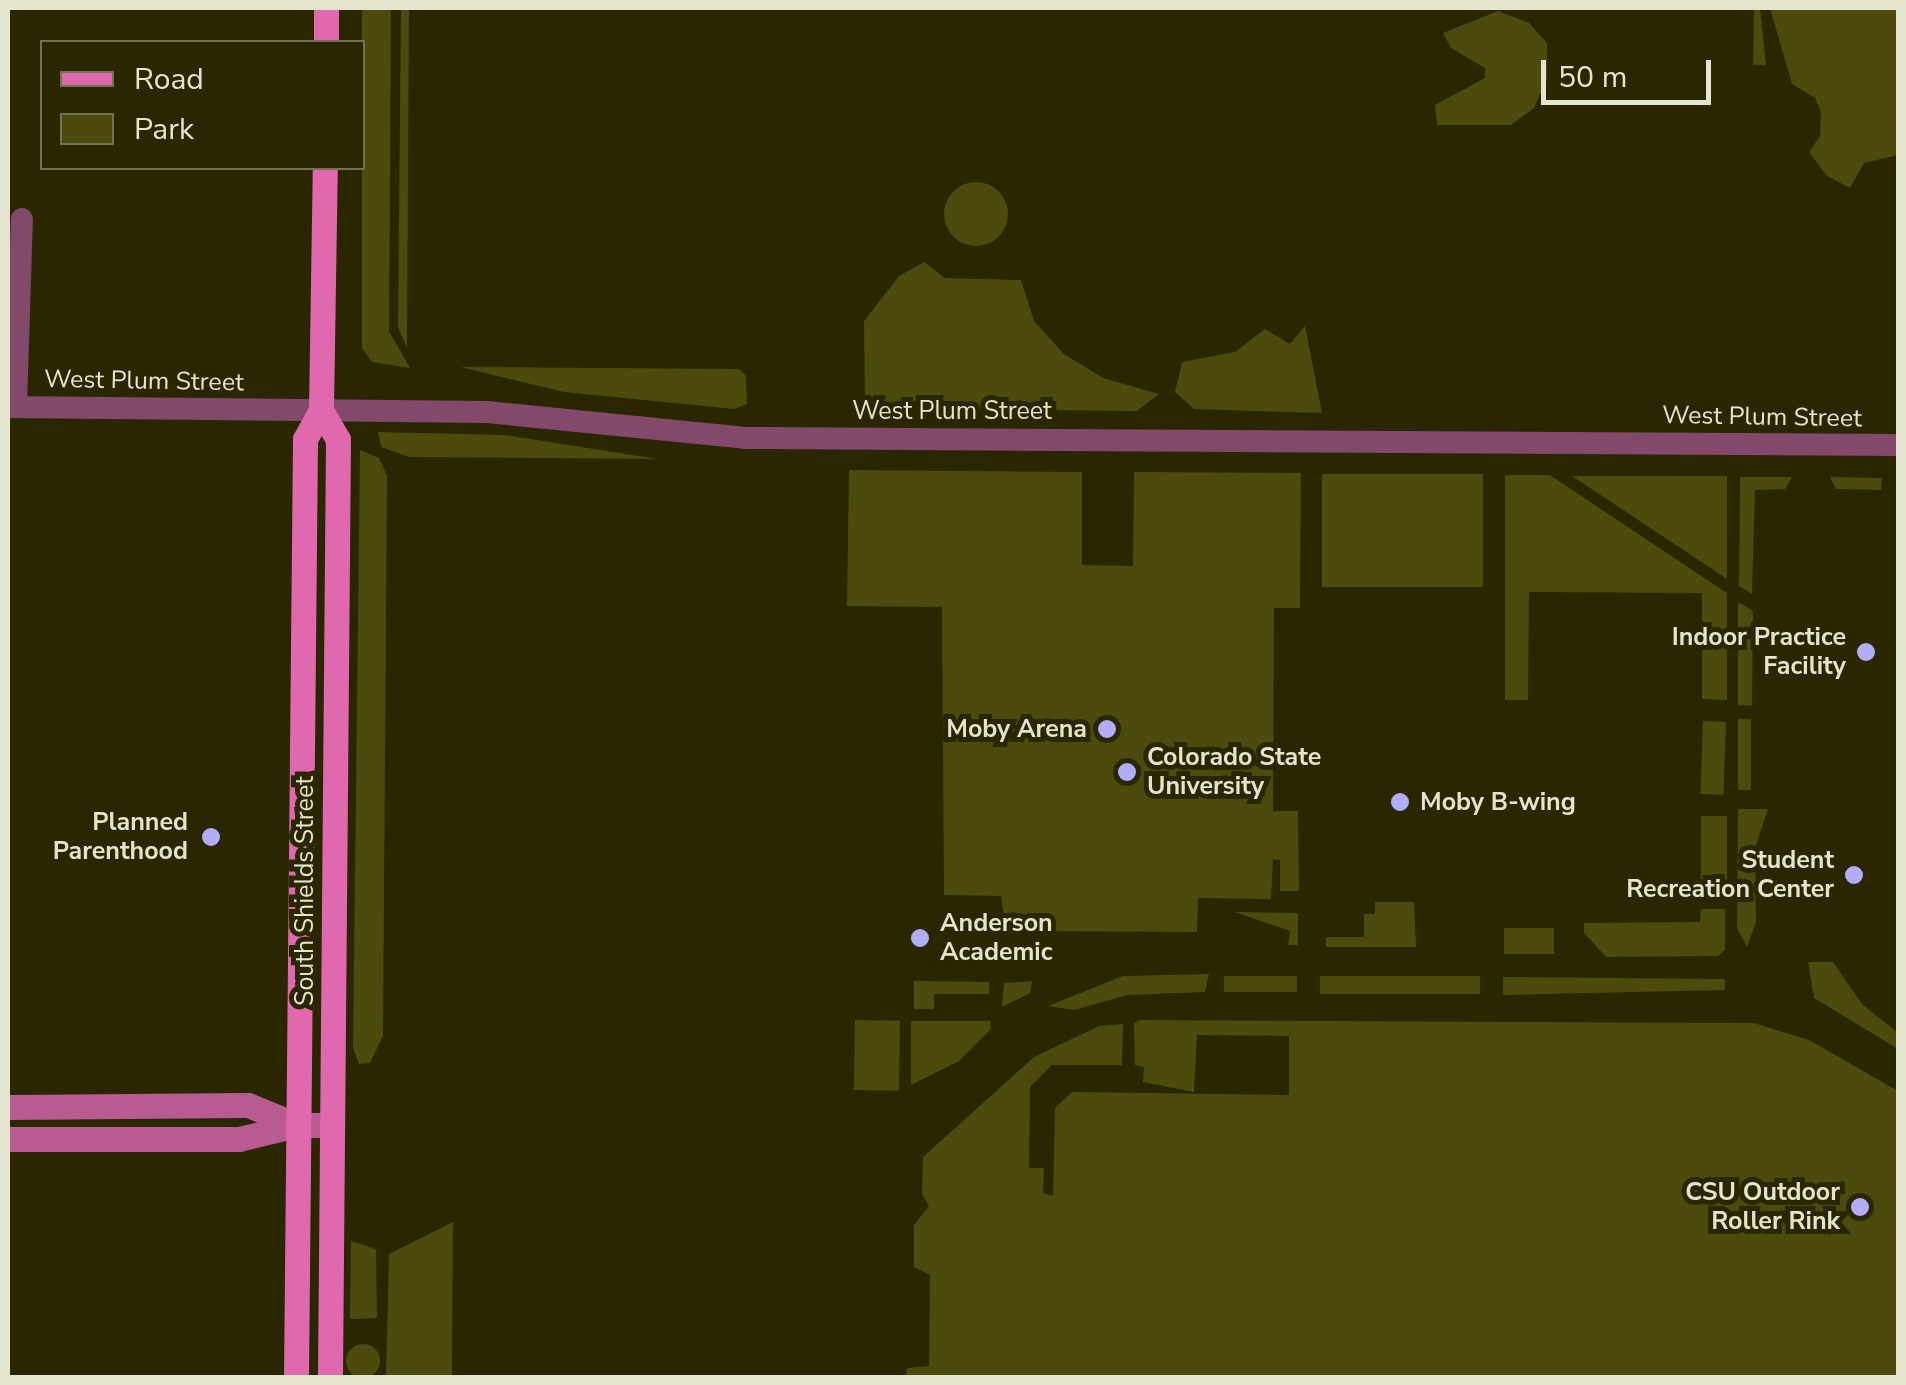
<!DOCTYPE html>
<html>
<head>
<meta charset="utf-8">
<style>
	body { margin:0 }
	#map { position:relative; width:1906px; height:1385px; overflow:hidden; background:#292600; font-family:"Nunito Sans",sans-serif }
	div>[style] { position:absolute }
	.green>* { inset:0; background:#4d4a0e; transform-origin:0 0 }
	.round { border-radius:50% }
	.street>* { height:22px; margin:-11px; padding:0 11px; transform-origin:11px; border-radius:11px; background:#83496a }
	.secondary>* { height:25px; margin:-12.5px; padding:0 12.5px; transform-origin:12.5px; border-radius:12.5px; background:#b75b91 }
	.primary>* { height:25px; margin:-12.5px; padding:0 12.5px; transform-origin:12.5px; border-radius:12.5px; background:#e068af }
	.dots>* { width:28px; height:28px; translate:-50% -50%; box-sizing:border-box; border:5px solid #292600; border-radius:50% }
	span { translate:-50% -50%; white-space:nowrap; text-align:center; line-height:1.15; -webkit-text-stroke:10px #292600; paint-order:stroke }
	.street-label { font-size:25px; color:#e5e4ce }
	.poi-label { font-size:25px; color:#e5e4ce; font-weight:700 }
	.right { translate:-100% -50%; text-align:right }
	.left { translate:0 -50%; text-align:left }
	.frame { position:absolute; inset:0; border:10px solid #e5e4ce; pointer-events:none }
	.legend { position:absolute; left:40px; top:40px; width:325px; height:130px; box-sizing:border-box; background:#292600; border:2px solid #747252; margin:0; padding:12px 18px; list-style:none; font-size:30px; color:#e5e4ce }
	.legend li { display:flex; align-items:center; gap:20px; height:50px }
	.legend b { width:50px; border:2px solid #747252 }
	.scale { position:absolute; left:1541px; top:60px; width:170px; height:45px; box-sizing:border-box; border:5px solid #e5e4ce; border-top:0; padding-left:12px; font-size:30px; line-height:35px; white-space:nowrap; color:#e5e4ce; -webkit-text-stroke:8px #292600; paint-order:stroke }
</style>
</head>
<body>
<div id="map">
	<div class="green">
		<div style="clip-path:polygon(362px 8px,391px 8px,389px 331px,410px 368px,372px 362px,362px 348px)"></div>
		<div style="clip-path:polygon(401px 8px,409px 8px,407px 348px,398px 327px)"></div>
		<div style="clip-path:polygon(1754px 8px,1760px 8px,1766px 65px,1753px 65px)"></div>
		<div style="clip-path:polygon(1770px 8px,1898px 8px,1898px 155px,1864px 163px,1850px 188px,1827px 176px,1809px 152px,1820px 136px,1821px 112px,1815px 98px,1792px 84px)"></div>
		<div style="clip-path:polygon(1498px 11px,1529px 23px,1547px 43px,1547px 79px,1534px 108px,1511px 125px,1437px 125px,1435px 105px,1485px 78px,1485px 68px,1451px 48px,1443px 33px)"></div>
		<div class="round" style="left:944px;top:182px;width:64px;height:64px"></div>
		<div style="clip-path:polygon(924px 262px,945px 278px,1021px 280px,1034px 321px,1064px 354px,1103px 378px,1159px 394px,1137px 411px,865px 408px,864px 321px,899px 276px)"></div>
		<div style="clip-path:polygon(1305px 326px,1322px 413px,1194px 409px,1175px 392px,1182px 362px,1235px 352px,1265px 329px,1290px 344px)"></div>
		<div style="clip-path:polygon(461px 367px,739px 369px,746px 376px,747px 404px,734px 409px,564px 392px)"></div>
		<div style="clip-path:polygon(378px 432px,505px 435px,658px 459px,409px 457px,381px 447px)"></div>
		<div style="clip-path:polygon(360px 450px,379px 458px,387px 476px,383px 1036px,370px 1063px,359px 1064px,353px 1048px)"></div>
		<div style="clip-path:polygon(849px 470px,1082px 472px,1082px 565px,1133px 566px,1134px 472px,1301px 473px,1300px 608px,1274px 608px,1273px 793px,1273px 811px,1298px 811px,1299px 891px,1280px 891px,1280px 860px,1273px 859px,1271px 899px,1198px 898px,1197px 932px,1006px 931px,1001px 896px,944px 895px,942px 607px,847px 606px)"></div>
		<div style="left:1322px;top:474px;width:161px;height:113px"></div>
		<div style="clip-path:polygon(1505px 475px,1550px 475px,1727px 593px,1727px 700px,1702px 699px,1702px 593px,1529px 592px,1528px 700px,1505px 700px)"></div>
		<div style="clip-path:polygon(1572px 476px,1727px 476px,1727px 579px)"></div>
		<div style="clip-path:polygon(1740px 477px,1792px 477px,1785px 489px,1755px 490px,1752px 594px,1739px 586px)"></div>
		<div style="clip-path:polygon(1830px 477px,1882px 478px,1881px 490px,1836px 489px)"></div>
		<div style="clip-path:polygon(1738px 602px,1753px 611px,1752px 706px,1738px 705px)"></div>
		<div style="left:1738px;top:719px;width:13px;height:71px"></div>
		<div style="left:1703px;top:721px;width:23px;height:73px;rotate:2deg"></div>
		<div style="clip-path:polygon(1738px 809px,1768px 809px,1755px 848px,1756px 922px,1747px 947px,1737px 928px)"></div>
		<div style="left:1701px;top:816px;width:26px;height:72px"></div>
		<div style="clip-path:polygon(1375px 902px,1414px 902px,1416px 947px,1326px 947px,1326px 937px,1364px 937px,1364px 914px,1375px 914px)"></div>
		<div style="clip-path:polygon(1701px 909px,1725px 909px,1725px 950px,1718px 956px,1606px 957px,1584px 933px,1584px 923px,1700px 922px)"></div>
		<div style="clip-path:polygon(1235px 912px,1298px 913px,1298px 945px,1288px 945px,1290px 931px)"></div>
		<div style="left:1504px;top:928px;width:50px;height:26px"></div>
		<div style="clip-path:polygon(1808px 962px,1833px 962px,1862px 1004px,1898px 1033px,1898px 1049px,1814px 998px)"></div>
		<div style="clip-path:polygon(1209px 974px,1205px 992px,1127px 995px,1074px 1010px,1048px 1006px,1123px 976px)"></div>
		<div style="left:1224px;top:976px;width:73px;height:16px"></div>
		<div style="left:1320px;top:976px;width:160px;height:18px"></div>
		<div style="clip-path:polygon(1503px 977px,1725px 979px,1725px 990px,1503px 995px)"></div>
		<div style="clip-path:polygon(914px 981px,989px 982px,989px 994px,934px 994px,934px 1009px,914px 1009px)"></div>
		<div style="clip-path:polygon(1032px 981px,1030px 993px,1002px 1007px,1004px 983px)"></div>
		<div style="left:855px;top:1020px;width:45px;height:70px;rotate:1deg"></div>
		<div style="clip-path:polygon(1140px 1020px,1754px 1023px,1809px 1040px,1898px 1091px,1898px 1377px,906px 1377px,907px 1368px,929px 1366px,930px 1275px,914px 1267px,914px 1225px,929px 1206px,922px 1194px,923px 1157px,1034px 1057px,1099px 1026px,1123px 1024px,1122px 1065px,1052px 1065px,1030px 1087px,1029px 1168px,1044px 1168px,1043px 1193px,1053px 1196px,1055px 1108px,1072px 1092px,1289px 1095px,1289px 1036px,1197px 1035px,1194px 1092px,1143px 1082px,1144px 1067px,1135px 1065px,1134px 1023px)"></div>
		<div style="clip-path:polygon(911px 1021px,990px 1021px,991px 1029px,959px 1061px,911px 1085px)"></div>
		<div style="clip-path:polygon(453px 1222px,452px 1377px,386px 1377px,389px 1254px)"></div>
		<div style="clip-path:polygon(351px 1241px,376px 1249px,377px 1318px,350px 1319px)"></div>
		<div class="round" style="left:346px;top:1344px;width:34px;height:34px"></div>
	</div>
	<div class="street">
		<div style="left:8px;top:407px;width:479px;rotate:0.6deg"></div>
		<div style="left:487px;top:412px;width:260px;rotate:5.7deg"></div>
		<div style="left:746px;top:438px;width:1152px;rotate:0.35deg"></div>
		<div style="left:16px;top:407px;width:188px;rotate:-88.2deg"></div>
	</div>
	<div class="secondary">
		<div style="left:8px;top:1107px;width:240px;rotate:-0.5deg"></div>
		<div style="left:248px;top:1105px;width:53px;rotate:22.2deg"></div>
		<div style="left:8px;top:1139px;width:231px"></div>
		<div style="left:239px;top:1139px;width:60px;rotate:-13.6deg"></div>
		<div style="left:297px;top:1125px;width:34px"></div>
	</div>
	<div class="primary">
		<div style="left:326px;top:42px;width:34px;rotate:-90deg"></div>
		<div style="left:321px;top:410px;width:34px;rotate:60deg"></div>
		<div style="left:338px;top:439px;width:939px;rotate:90.49deg"></div>
		<div style="left:296px;top:1378px;width:939px;rotate:-89.45deg"></div>
		<div style="left:305px;top:439px;width:33px;rotate:-61deg"></div>
		<div style="left:321px;top:410px;width:242px;rotate:-89.1deg"></div>
	</div>
	<div class="dots">
		<div style="left:1866px;top:652px;background:#b1adfa"></div>
		<div style="left:1107px;top:729px;background:#b1adfa"></div>
		<div style="left:1127px;top:772px;background:#b1adfa"></div>
		<div style="left:1400px;top:802px;background:#b1adfa"></div>
		<div style="left:211px;top:837px;background:#b1adfa"></div>
		<div style="left:1854px;top:875px;background:#b1adfa"></div>
		<div style="left:920px;top:938px;background:#b1adfa"></div>
		<div style="left:1860px;top:1207px;background:#b1adfa"></div>
	</div>
	<div class="street-label">
		<span style="left:144px;top:381px;rotate:1deg">West Plum Street</span>
		<span style="left:952px;top:411px">West Plum Street</span>
		<span style="left:1762px;top:417px;rotate:1deg">West Plum Street</span>
		<span style="left:305px;top:891px;rotate:-90deg">South Shields Street</span>
	</div>
	<div class="poi-label">
		<span class="right" style="left:1846px;top:652px">Indoor Practice<br>Facility</span>
		<span class="right" style="left:1087px;top:729px">Moby Arena</span>
		<span class="left" style="left:1147px;top:772px">Colorado State<br>University</span>
		<span class="left" style="left:1420px;top:802px">Moby B-wing</span>
		<span class="right" style="left:188px;top:837px">Planned<br>Parenthood</span>
		<span class="right" style="left:1834px;top:875px">Student<br>Recreation Center</span>
		<span class="left" style="left:940px;top:938px">Anderson<br>Academic</span>
		<span class="right" style="left:1840px;top:1207px">CSU Outdoor<br>Roller Rink</span>
	</div>
	<div class="frame"></div>
	<ul class="legend">
	<li><b style="height:12px;background:#e068af"></b>Road</li>
	<li><b style="height:28px;background:#4d4a0e"></b>Park</li>
	</ul>
	<div class="scale">50 m</div>
</div>
</body>
</html>
